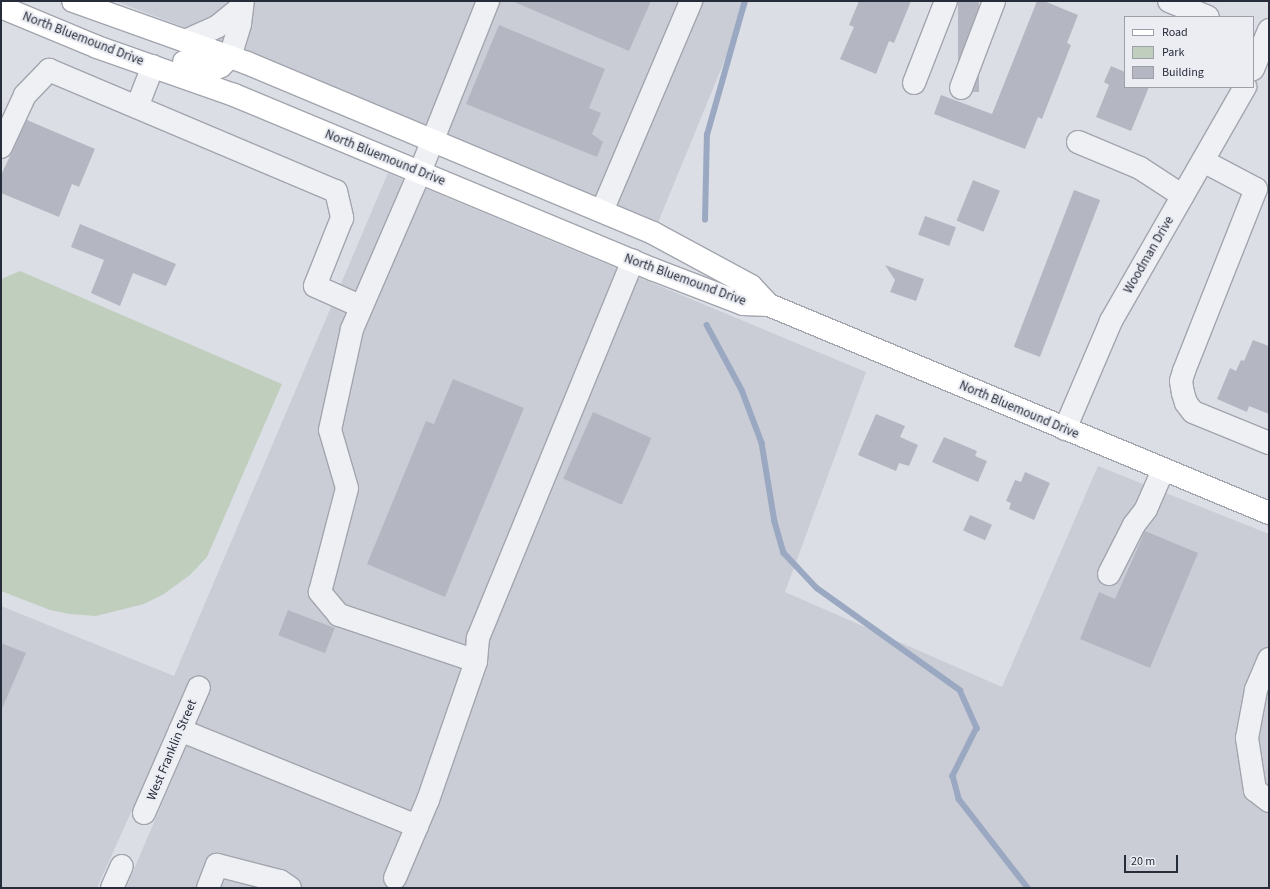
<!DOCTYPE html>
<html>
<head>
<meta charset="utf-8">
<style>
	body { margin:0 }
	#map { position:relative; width:1270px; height:889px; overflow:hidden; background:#dcdee5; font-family:"Source Sans 3",sans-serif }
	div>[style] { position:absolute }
	.built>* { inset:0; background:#cacdd6 }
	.green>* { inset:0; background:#c0cebe }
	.stream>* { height:5.5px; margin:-2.75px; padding:0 2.75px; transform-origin:2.75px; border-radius:2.75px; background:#9aa8c2 }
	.building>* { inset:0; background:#b4b7c1; transform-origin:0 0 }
	.roads { filter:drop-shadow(1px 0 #a2a5ae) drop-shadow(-1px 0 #a2a5ae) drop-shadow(0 1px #a2a5ae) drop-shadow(0 -1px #a2a5ae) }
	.minor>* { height:22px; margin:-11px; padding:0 11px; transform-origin:11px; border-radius:11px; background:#eef0f4 }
	.major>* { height:22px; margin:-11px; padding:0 11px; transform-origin:11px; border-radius:11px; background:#fff }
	span { translate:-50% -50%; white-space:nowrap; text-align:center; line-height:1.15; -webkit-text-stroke:4px #ebedf3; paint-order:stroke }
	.street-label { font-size:13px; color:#272c3a }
	.frame { position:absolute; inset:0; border:2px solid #272c3a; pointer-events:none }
	.legend { position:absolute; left:1124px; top:16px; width:130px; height:72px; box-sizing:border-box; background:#ebedf3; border:1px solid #9da0a9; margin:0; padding:5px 7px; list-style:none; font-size:12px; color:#272c3a }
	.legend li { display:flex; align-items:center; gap:8px; height:20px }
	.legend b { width:20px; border:1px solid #9da0a9 }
	.scale { position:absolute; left:1124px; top:855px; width:54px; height:18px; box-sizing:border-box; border:2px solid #272c3a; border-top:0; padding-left:5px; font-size:12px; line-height:14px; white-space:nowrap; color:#272c3a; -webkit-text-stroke:3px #ebedf3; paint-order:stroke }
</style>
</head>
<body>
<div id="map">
	<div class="built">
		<div style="clip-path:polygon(115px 1px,749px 1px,657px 225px,260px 56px)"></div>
		<div style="clip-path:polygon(388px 173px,866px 372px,785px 592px,1002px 687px,1098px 466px,1269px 534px,1269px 888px,126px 888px,210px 691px,189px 683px,97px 888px,1px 888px,1px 606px,174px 676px)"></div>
	</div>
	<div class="green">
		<div style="clip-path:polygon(20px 271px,282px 384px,207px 557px,190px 575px,164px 594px,144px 604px,96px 616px,69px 614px,50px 610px,1px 591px,1px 279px)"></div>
	</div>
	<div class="stream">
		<div style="left:705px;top:220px;width:85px;rotate:-88.7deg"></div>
		<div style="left:707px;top:135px;width:139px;rotate:-74.2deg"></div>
		<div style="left:707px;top:325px;width:74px;rotate:61.7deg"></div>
		<div style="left:742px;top:390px;width:57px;rotate:69.3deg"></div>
		<div style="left:762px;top:443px;width:80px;rotate:80.7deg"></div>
		<div style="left:775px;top:522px;width:32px;rotate:74deg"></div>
		<div style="left:784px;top:553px;width:48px;rotate:46.7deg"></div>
		<div style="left:817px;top:588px;width:176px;rotate:35.5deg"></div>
		<div style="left:960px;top:690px;width:42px;rotate:65.9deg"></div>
		<div style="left:977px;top:728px;width:54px;rotate:116.6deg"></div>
		<div style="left:953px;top:776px;width:24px;rotate:75deg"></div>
		<div style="left:959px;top:799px;width:113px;rotate:52.2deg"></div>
	</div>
	<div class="building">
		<div style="clip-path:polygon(512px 1px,651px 1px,629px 51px)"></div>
		<div style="clip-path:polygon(859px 1px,911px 1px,894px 43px,889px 41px,876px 74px,840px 59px,854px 27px,849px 25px)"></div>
		<div style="left:958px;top:1px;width:21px;height:91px"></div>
		<div style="clip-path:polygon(1037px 1px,1044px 1px,1078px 15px,1067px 43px,1071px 45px,1042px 119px,1038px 117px,1025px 149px,934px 114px,941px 95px,992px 114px)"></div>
		<div style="clip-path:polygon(499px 25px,605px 69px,589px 108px,601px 113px,592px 134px,603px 142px,597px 157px,466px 104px)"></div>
		<div style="clip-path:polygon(1111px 66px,1125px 72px,1125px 87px,1149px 87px,1131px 131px,1096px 117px,1109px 85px,1104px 82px)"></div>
		<div style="clip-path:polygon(27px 120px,95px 149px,79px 187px,72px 184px,59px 217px,1px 193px,1px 175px)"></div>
		<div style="left:973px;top:180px;width:29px;height:44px;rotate:22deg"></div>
		<div style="left:1074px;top:190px;width:28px;height:168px;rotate:21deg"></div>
		<div style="left:925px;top:216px;width:33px;height:20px;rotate:20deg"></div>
		<div style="clip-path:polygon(80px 224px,176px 264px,166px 286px,133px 273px,120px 306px,91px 293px,104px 260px,71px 247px)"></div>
		<div style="clip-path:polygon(885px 265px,924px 279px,916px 301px,890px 292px,895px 280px)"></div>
		<div style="clip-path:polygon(1253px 340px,1269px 346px,1269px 414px,1249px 406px,1247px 412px,1217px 399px,1230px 368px,1236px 371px,1241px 360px,1244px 361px)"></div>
		<div style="clip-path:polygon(453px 379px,524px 408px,445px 597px,367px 564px,426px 421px,434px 424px)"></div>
		<div style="left:593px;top:412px;width:64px;height:73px;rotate:24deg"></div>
		<div style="clip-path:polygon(876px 414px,905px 426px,900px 437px,918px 445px,909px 466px,899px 463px,896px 471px,858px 455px)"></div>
		<div style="clip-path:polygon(944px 437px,977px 451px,975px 456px,987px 461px,978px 482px,932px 462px)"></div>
		<div style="clip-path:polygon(1025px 472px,1050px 483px,1034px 520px,1009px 509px,1011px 503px,1006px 501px,1015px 480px,1021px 482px)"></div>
		<div style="left:970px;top:515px;width:24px;height:17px;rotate:24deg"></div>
		<div style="clip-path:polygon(1145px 531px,1198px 553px,1150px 668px,1080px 639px,1099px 592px,1115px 599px)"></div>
		<div style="left:288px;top:610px;width:50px;height:27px;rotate:21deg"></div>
		<div style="clip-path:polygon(1px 643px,26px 653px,1px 711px)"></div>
	</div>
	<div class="roads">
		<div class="minor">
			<div style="left:1169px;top:1px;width:42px;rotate:22.3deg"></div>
			<div style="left:185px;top:41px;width:36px;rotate:-24deg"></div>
			<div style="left:218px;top:26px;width:28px;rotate:-39deg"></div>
			<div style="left:230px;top:57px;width:34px;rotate:-73deg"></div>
			<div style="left:240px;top:24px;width:23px;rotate:-83deg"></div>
			<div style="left:1253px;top:69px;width:42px;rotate:-67.7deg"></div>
			<div style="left:914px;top:83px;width:88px;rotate:-68.7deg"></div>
			<div style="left:961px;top:88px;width:93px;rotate:-69.2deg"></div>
			<div style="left:137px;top:107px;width:44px;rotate:-68.7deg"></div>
			<div style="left:1078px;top:142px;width:67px;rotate:22.8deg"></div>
			<div style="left:1140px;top:168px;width:51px;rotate:33.1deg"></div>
			<div style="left:1px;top:147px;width:57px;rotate:-65.2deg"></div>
			<div style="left:25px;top:95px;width:35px;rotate:-46deg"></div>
			<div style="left:49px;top:70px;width:311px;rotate:22.9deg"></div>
			<div style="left:336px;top:191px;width:28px;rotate:77deg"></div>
			<div style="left:342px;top:218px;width:73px;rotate:111.7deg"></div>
			<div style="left:315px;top:286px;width:51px;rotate:24.1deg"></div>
			<div style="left:1203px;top:161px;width:60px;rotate:27.8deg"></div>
			<div style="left:1256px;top:189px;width:196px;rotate:111.6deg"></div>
			<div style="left:1184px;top:371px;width:10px;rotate:107deg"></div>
			<div style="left:1181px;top:381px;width:12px;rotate:81deg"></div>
			<div style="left:1183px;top:393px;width:10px;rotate:73deg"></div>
			<div style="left:1186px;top:403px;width:11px;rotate:52deg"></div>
			<div style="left:1193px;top:412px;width:82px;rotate:22.2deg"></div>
			<div style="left:602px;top:211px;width:228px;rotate:-67deg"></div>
			<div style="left:1065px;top:429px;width:117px;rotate:-66.9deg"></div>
			<div style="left:1111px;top:321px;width:270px;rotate:-60.2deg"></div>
			<div style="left:1109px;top:574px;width:55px;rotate:-63deg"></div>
			<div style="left:1134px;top:525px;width:20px;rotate:-53deg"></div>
			<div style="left:1146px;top:509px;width:43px;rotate:-66.4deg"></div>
			<div style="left:1269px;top:659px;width:34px;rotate:113deg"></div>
			<div style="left:1256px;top:690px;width:49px;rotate:100.6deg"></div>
			<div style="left:1247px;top:738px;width:53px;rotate:81.3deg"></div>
			<div style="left:1255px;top:790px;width:18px;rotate:38deg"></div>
			<div style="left:476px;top:661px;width:145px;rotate:-161.4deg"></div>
			<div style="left:339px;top:615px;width:30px;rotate:-130deg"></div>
			<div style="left:320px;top:592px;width:107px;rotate:-75.4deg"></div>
			<div style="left:347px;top:488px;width:60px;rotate:-106.3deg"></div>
			<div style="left:330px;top:430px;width:103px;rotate:-77.7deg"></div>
			<div style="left:352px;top:329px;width:171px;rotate:-66.6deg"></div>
			<div style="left:420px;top:172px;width:184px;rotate:-68.3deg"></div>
			<div style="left:180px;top:730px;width:256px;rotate:22.1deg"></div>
			<div style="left:144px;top:813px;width:137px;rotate:-66.4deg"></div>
			<div style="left:395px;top:878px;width:85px;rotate:-67.1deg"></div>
			<div style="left:428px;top:800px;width:147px;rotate:-70.9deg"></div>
			<div style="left:476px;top:661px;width:23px;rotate:-85deg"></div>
			<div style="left:478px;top:638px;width:408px;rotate:-67.7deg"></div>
			<div style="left:112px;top:888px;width:24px;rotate:-66deg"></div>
			<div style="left:208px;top:888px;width:25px;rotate:-69deg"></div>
			<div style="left:217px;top:865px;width:65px;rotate:14.3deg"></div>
			<div style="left:280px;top:881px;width:12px;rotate:35deg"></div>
		</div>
		<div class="major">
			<div style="left:73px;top:1px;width:185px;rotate:19.6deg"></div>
			<div style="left:247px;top:63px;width:440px;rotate:22.7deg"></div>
			<div style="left:653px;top:233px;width:111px;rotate:28.4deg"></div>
			<div style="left:751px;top:286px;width:26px;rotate:47deg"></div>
			<div style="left:1px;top:7px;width:104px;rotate:22.6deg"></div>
			<div style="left:97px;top:47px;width:145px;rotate:19.3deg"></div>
			<div style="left:234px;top:95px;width:453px;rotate:22.6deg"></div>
			<div style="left:652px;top:269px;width:97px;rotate:21deg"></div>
			<div style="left:743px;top:304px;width:26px;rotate:2deg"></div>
			<div style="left:769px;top:305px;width:542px;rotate:22.59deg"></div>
			<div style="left:184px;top:62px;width:28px;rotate:19deg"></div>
			<div style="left:210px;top:71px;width:12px;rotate:-24deg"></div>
			<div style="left:221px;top:66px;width:13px;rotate:-45deg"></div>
		</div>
	</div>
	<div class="street-label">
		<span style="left:83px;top:39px;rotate:21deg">North Bluemound Drive</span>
		<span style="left:385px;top:158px;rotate:22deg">North Bluemound Drive</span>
		<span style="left:1149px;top:255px;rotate:-60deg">Woodman Drive</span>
		<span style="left:685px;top:280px;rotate:20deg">North Bluemound Drive</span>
		<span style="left:1019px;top:410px;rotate:23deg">North Bluemound Drive</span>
		<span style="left:172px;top:750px;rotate:-67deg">West Franklin Street</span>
	</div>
	<div class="frame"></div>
	<ul class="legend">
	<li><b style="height:5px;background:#fff"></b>Road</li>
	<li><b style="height:11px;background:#c0cebe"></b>Park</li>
	<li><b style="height:11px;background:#b4b7c1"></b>Building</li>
	</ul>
	<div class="scale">20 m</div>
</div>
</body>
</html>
